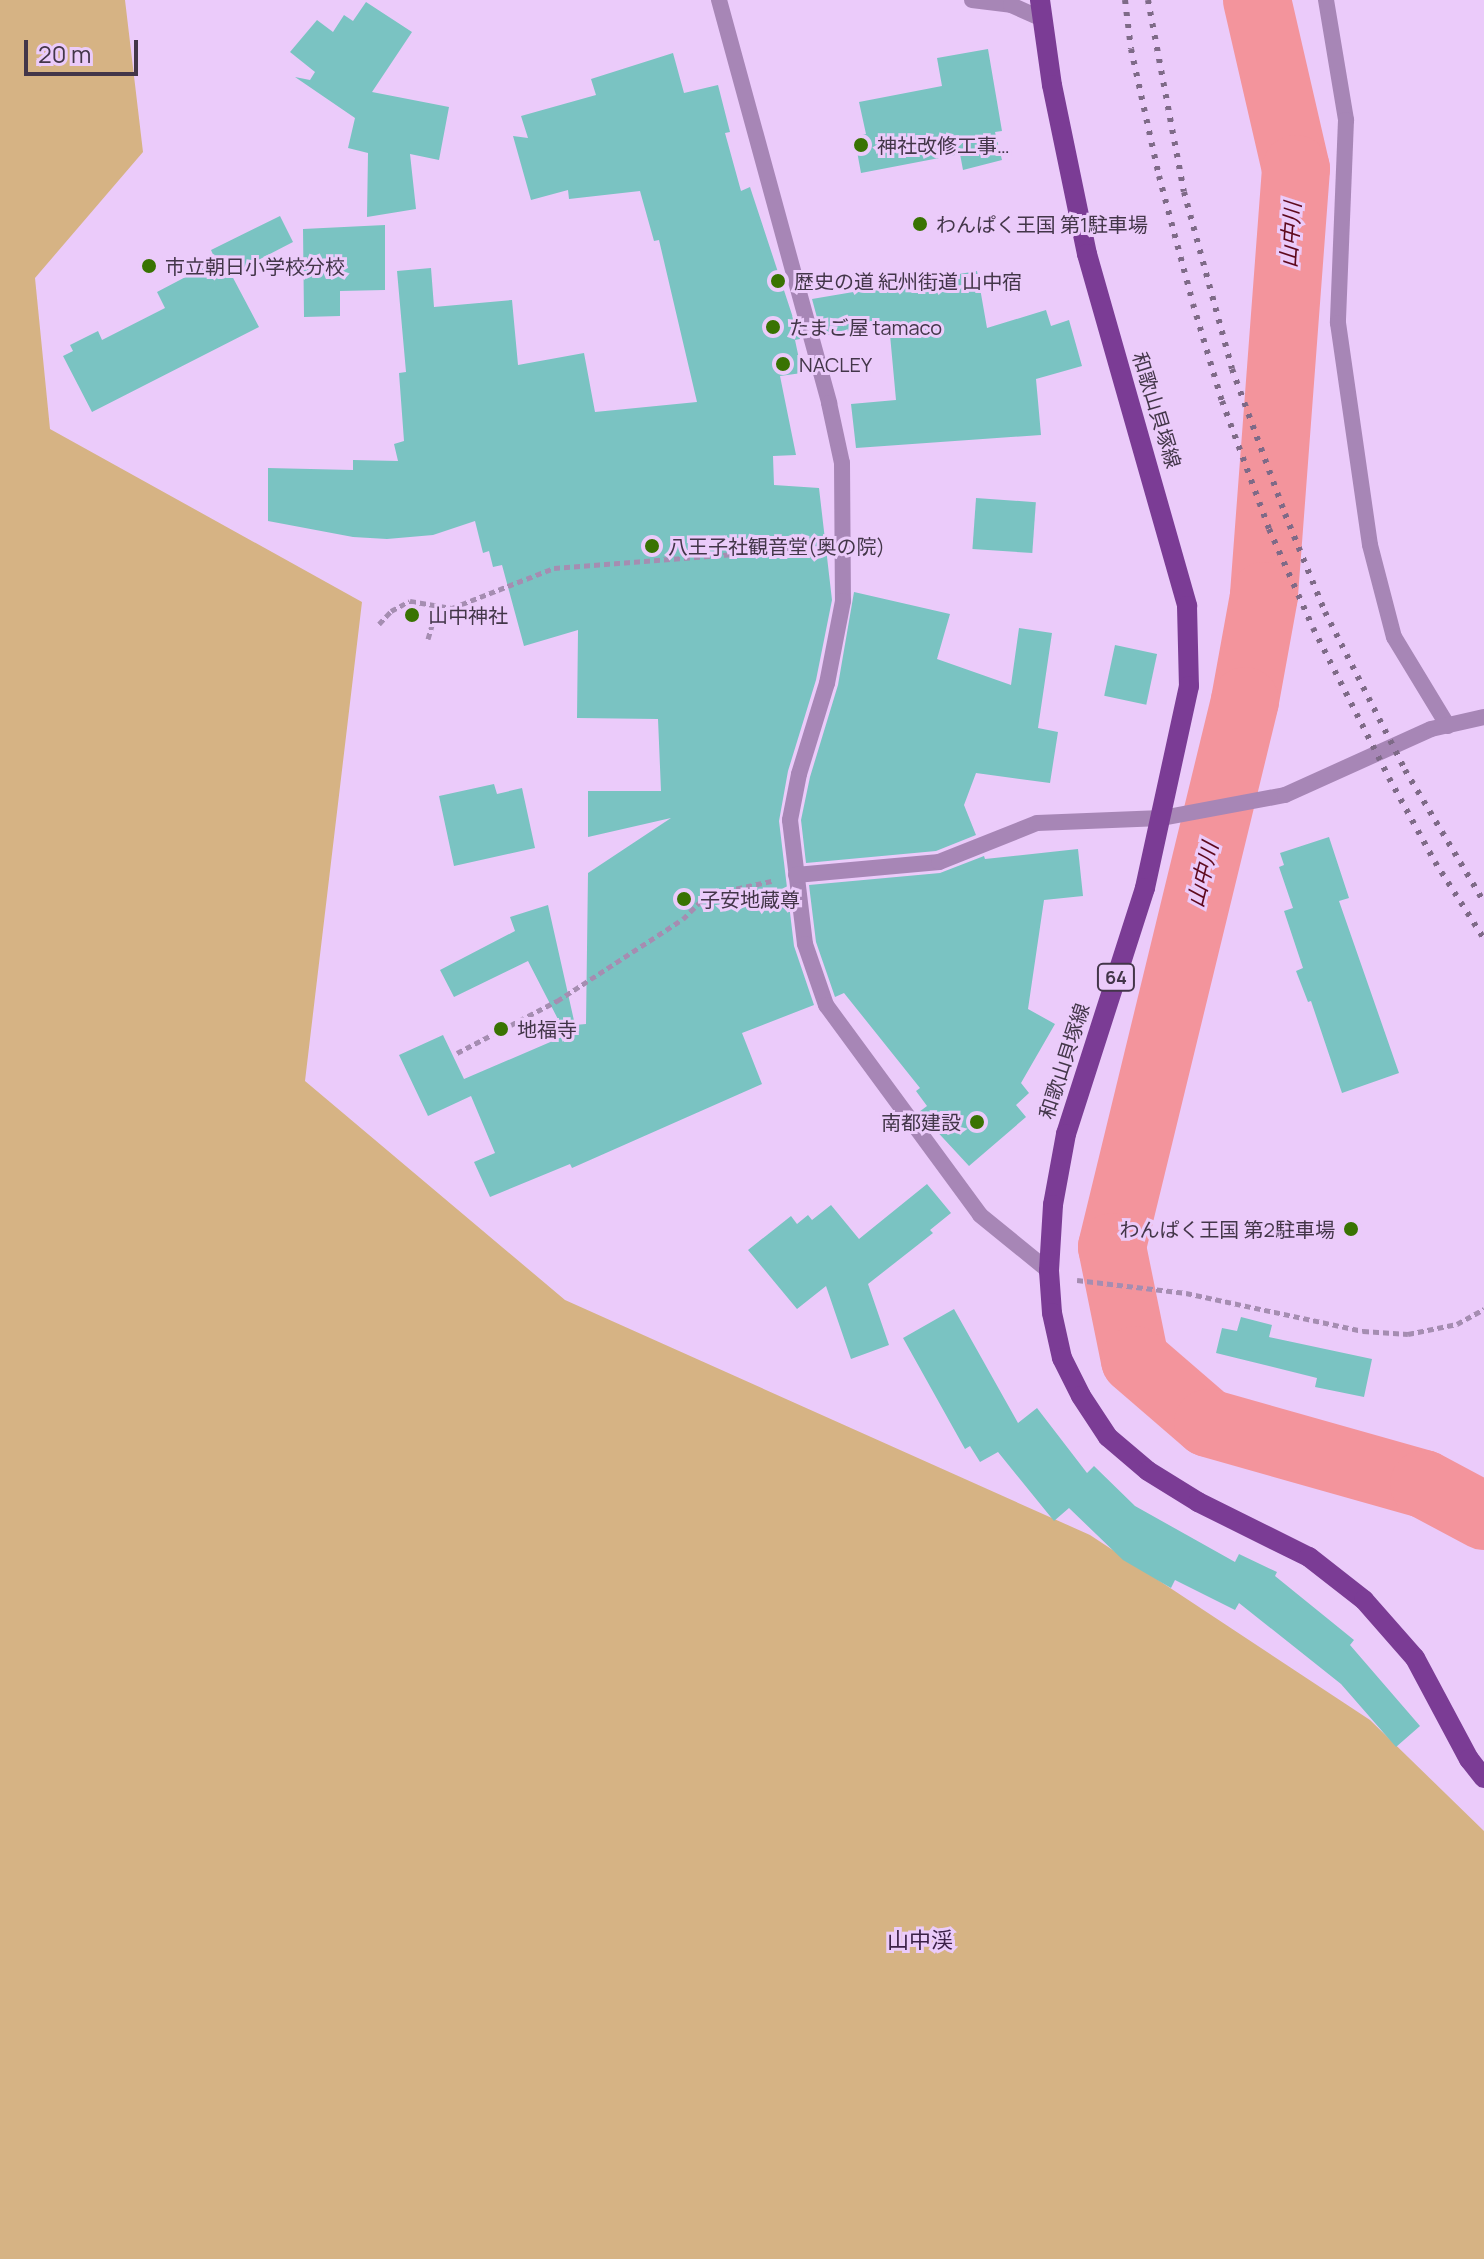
<!DOCTYPE html>
<html>
<head>
<meta charset="utf-8">
<style>
	body { margin:0 }
	#map { position:relative; width:1484px; height:2259px; overflow:hidden; background:#ebcbfa; font-family:Manrope,"Noto Sans JP",sans-serif }
	div>[style] { position:absolute }
	.green>* { inset:0; background:#d6b384 }
	.river>* { height:68px; margin:-34px; padding:0 34px; transform-origin:34px; border-radius:34px; background:#f3949c }
	.building>* { inset:0; background:#7ac3c2; transform-origin:0 0 }
	.path>* { height:5px; margin-top:-2.5px; transform-origin:0; background:repeating-linear-gradient(90deg,#a58db1 0 6px,transparent 0 10px) }
	.street>* { height:16px; margin:-8px; padding:0 8px; transform-origin:8px; border-radius:8px; background:#a786b6 }
	.primary>* { height:20px; margin:-10px; padding:0 10px; transform-origin:10px; border-radius:10px; background:#7b3c95 }
	.rail>* { height:6px; margin-top:-3px; transform-origin:0; background:repeating-linear-gradient(90deg,#7e6a87 0 4px,transparent 0 12px) }
	.dots>* { width:22px; height:22px; translate:-50% -50%; box-sizing:border-box; border:4px solid #ebcbfa; border-radius:50% }
	span { translate:-50% -50%; white-space:nowrap; text-align:center; line-height:1.15; -webkit-text-stroke:6px #ebcbfa; paint-order:stroke }
	.shield-label span { padding:2px 6px; background:#ebcbfa; border:2px solid; border-radius:6px; -webkit-text-stroke-width:0 }
	.shield-label { font-size:18px; color:#433649; font-weight:700 }
	.poi-label { font-size:20px; color:#433649 }
	.left { translate:0 -50%; text-align:left }
	.right { translate:-100% -50%; text-align:right }
	.street-label { font-size:20px; color:#433649 }
	.water-label { font-size:22px; color:#5e091d; font-style:italic }
	.neighbourhood-label { font-size:22px; color:#3b2147 }
	.scale { position:absolute; left:24px; top:40px; width:114px; height:36px; box-sizing:border-box; border:4px solid #433649; border-top:0; padding-left:10px; font-size:24px; line-height:28px; white-space:nowrap; color:#433649; -webkit-text-stroke:6px #ebcbfa; paint-order:stroke }
</style>
</head>
<body>
<div id="map">
	<div class="green">
		<div style="clip-path:polygon(0 0,125px 0,143px 152px,35px 278px,50px 429px,362px 602px,305px 1081px,565px 1300px,1090px 1535px,1370px 1720px,1484px 1831px,1484px 2259px,0 2259px)"></div>
	</div>
	<div class="river">
		<div style="left:1257px;top:0;width:173px;rotate:77deg"></div>
		<div style="left:1296px;top:169px;width:428px;rotate:94.3deg"></div>
		<div style="left:1264px;top:596px;width:107px;rotate:100.3deg"></div>
		<div style="left:1245px;top:701px;width:562px;rotate:103.69deg"></div>
		<div style="left:1112px;top:1247px;width:115px;rotate:78.5deg"></div>
		<div style="left:1135px;top:1360px;width:96px;rotate:40.8deg"></div>
		<div style="left:1208px;top:1423px;width:224px;rotate:15.8deg"></div>
		<div style="left:1424px;top:1484px;width:68px;rotate:28.1deg"></div>
	</div>
	<div class="building">
		<div style="clip-path:polygon(366px 2px,412px 32px,372px 92px,449px 107px,439px 160px,410px 154px,416px 209px,367px 217px,368px 153px,348px 148px,355px 118px,295px 77px,310px 80px,315px 72px,290px 52px,317px 20px,333px 32px,344px 15px,353px 21px)"></div>
		<div style="clip-path:polygon(988px 49px,1002px 131px,995px 132px,1002px 160px,963px 170px,960px 154px,861px 173px,856px 146px,859px 145px,857px 136px,866px 134px,859px 102px,942px 86px,937px 58px)"></div>
		<div style="clip-path:polygon(673px 53px,684px 93px,718px 85px,730px 132px,725px 133px,741px 191px,750px 187px,800px 339px,795px 340px,802px 373px,780px 376px,796px 455px,773px 456px,774px 485px,819px 488px,832px 600px,816px 680px,788px 771px,779px 821px,794px 946px,814px 1005px,742px 1033px,762px 1084px,572px 1168px,570px 1164px,490px 1197px,474px 1162px,495px 1153px,471px 1096px,428px 1116px,399px 1055px,443px 1035px,464px 1079px,562px 1037px,558px 1027px,562px 1027px,528px 961px,454px 997px,440px 970px,515px 931px,510px 917px,548px 905px,575px 1025px,586px 1024px,588px 873px,671px 818px,588px 837px,588px 791px,661px 791px,658px 719px,577px 718px,578px 630px,524px 646px,502px 565px,493px 567px,489px 551px,483px 553px,475px 521px,433px 535px,387px 539px,353px 537px,268px 521px,268px 468px,353px 470px,353px 460px,398px 461px,394px 444px,404px 441px,399px 373px,406px 372px,397px 271px,431px 268px,434px 307px,512px 300px,518px 365px,584px 353px,595px 412px,697px 402px,659px 240px,654px 241px,640px 191px,569px 199px,568px 190px,531px 200px,513px 136px,528px 138px,521px 116px,596px 95px,591px 79px)"></div>
		<div style="clip-path:polygon(280px 216px,293px 242px,231px 274px,259px 327px,92px 412px,63px 356px,73px 351px,70px 345px,98px 331px,102px 340px,165px 308px,157px 292px,216px 261px,211px 250px)"></div>
		<div style="clip-path:polygon(385px 225px,385px 290px,340px 291px,340px 316px,304px 317px,303px 229px)"></div>
		<div style="clip-path:polygon(977px 271px,987px 328px,1046px 310px,1051px 326px,1069px 320px,1082px 366px,1036px 379px,1041px 435px,856px 448px,851px 404px,896px 400px,889px 324px,822px 336px,812px 299px)"></div>
		<div style="left:976px;top:498px;width:60px;height:51px;rotate:4deg"></div>
		<div style="clip-path:polygon(854px 592px,950px 614px,937px 659px,1011px 685px,1019px 628px,1052px 633px,1038px 728px,1058px 732px,1050px 783px,976px 773px,964px 805px,976px 835px,936px 851px,806px 863px,801px 820px,810px 777px,838px 685px)"></div>
		<div style="left:1115px;top:645px;width:43px;height:52px;rotate:12deg"></div>
		<div style="clip-path:polygon(494px 784px,497px 794px,522px 788px,535px 848px,454px 866px,439px 796px)"></div>
		<div style="clip-path:polygon(1329px 837px,1349px 898px,1339px 901px,1399px 1073px,1342px 1093px,1311px 1001px,1308px 1002px,1296px 971px,1303px 968px,1284px 911px,1293px 908px,1279px 867px,1284px 865px,1280px 853px)"></div>
		<div style="clip-path:polygon(1078px 849px,1083px 896px,1044px 900px,1028px 1009px,1055px 1024px,1021px 1083px,1029px 1093px,1016px 1105px,1026px 1117px,969px 1166px,919px 1112px,927px 1106px,916px 1091px,920px 1088px,844px 993px,835px 997px,816px 942px,809px 885px,940px 873px,984px 856px,985px 859px)"></div>
		<div style="clip-path:polygon(927px 1184px,951px 1213px,930px 1230px,933px 1233px,868px 1284px,889px 1345px,851px 1359px,826px 1286px,797px 1309px,748px 1250px,791px 1216px,797px 1224px,808px 1215px,812px 1220px,831px 1205px,859px 1239px)"></div>
		<div style="clip-path:polygon(954px 1309px,1018px 1423px,1037px 1408px,1087px 1473px,1094px 1466px,1135px 1506px,1235px 1562px,1239px 1554px,1277px 1572px,1275px 1576px,1354px 1640px,1350px 1645px,1420px 1726px,1396px 1747px,1341px 1684px,1239px 1603px,1235px 1610px,1175px 1580px,1171px 1588px,1123px 1560px,1069px 1508px,1054px 1521px,998px 1452px,980px 1462px,970px 1446px,965px 1449px,903px 1338px)"></div>
		<div style="clip-path:polygon(1241px 1317px,1272px 1325px,1269px 1337px,1372px 1359px,1364px 1397px,1315px 1387px,1317px 1378px,1216px 1353px,1222px 1328px,1237px 1331px)"></div>
	</div>
	<div class="path">
		<div style="left:379px;top:624px;width:18px;rotate:-47deg"></div>
		<div style="left:391px;top:611px;width:21px;rotate:-28deg"></div>
		<div style="left:410px;top:601px;width:42px;rotate:9.7deg"></div>
		<div style="left:428px;top:639px;width:18px;rotate:-74deg"></div>
		<div style="left:433px;top:622px;width:24px;rotate:-36deg"></div>
		<div style="left:452px;top:608px;width:110px;rotate:-21.4deg"></div>
		<div style="left:554px;top:568px;width:262px;rotate:-4.4deg"></div>
		<div style="left:457px;top:1053px;width:113px;rotate:-27.5deg"></div>
		<div style="left:557px;top:1001px;width:150px;rotate:-33.1deg"></div>
		<div style="left:683px;top:919px;width:34px;rotate:-45deg"></div>
		<div style="left:707px;top:895px;width:66px;rotate:-12.3deg"></div>
		<div style="left:1077px;top:1280px;width:110px;rotate:6.8deg"></div>
		<div style="left:1186px;top:1293px;width:181px;rotate:12.1deg"></div>
		<div style="left:1363px;top:1331px;width:45px;rotate:3.8deg"></div>
		<div style="left:1408px;top:1334px;width:50px;rotate:-11.5deg"></div>
		<div style="left:1457px;top:1324px;width:31px;rotate:-29deg"></div>
	</div>
	<div class="street">
		<div style="left:719px;top:0;width:418px;rotate:74.7deg"></div>
		<div style="left:829px;top:403px;width:61px;rotate:77.8deg"></div>
		<div style="left:842px;top:463px;width:138px;rotate:89.6deg"></div>
		<div style="left:843px;top:601px;width:84px;rotate:101deg"></div>
		<div style="left:827px;top:683px;width:95px;rotate:107.1deg"></div>
		<div style="left:799px;top:774px;width:47px;rotate:101.1deg"></div>
		<div style="left:790px;top:820px;width:125px;rotate:83.1deg"></div>
		<div style="left:805px;top:944px;width:65px;rotate:71deg"></div>
		<div style="left:826px;top:1005px;width:260px;rotate:53.7deg"></div>
		<div style="left:980px;top:1215px;width:89px;rotate:39.1deg"></div>
		<div style="left:972px;top:0;width:39px;rotate:7deg"></div>
		<div style="left:1011px;top:5px;width:35px;rotate:24deg"></div>
		<div style="left:1326px;top:0;width:122px;rotate:80.5deg"></div>
		<div style="left:1346px;top:120px;width:203px;rotate:92.3deg"></div>
		<div style="left:1338px;top:323px;width:224px;rotate:81.8deg"></div>
		<div style="left:1370px;top:545px;width:95px;rotate:75.4deg"></div>
		<div style="left:1394px;top:637px;width:104px;rotate:58.8deg"></div>
		<div style="left:796px;top:875px;width:144px;rotate:-5.2deg"></div>
		<div style="left:939px;top:862px;width:105px;rotate:-21.7deg"></div>
		<div style="left:1037px;top:823px;width:125px;rotate:-2.3deg"></div>
		<div style="left:1162px;top:818px;width:125px;rotate:-10.6deg"></div>
		<div style="left:1285px;top:795px;width:160px;rotate:-24.3deg"></div>
		<div style="left:1431px;top:729px;width:54px;rotate:-12.8deg"></div>
	</div>
	<div class="primary">
		<div style="left:1040px;top:0;width:86px;rotate:82deg"></div>
		<div style="left:1052px;top:85px;width:173px;rotate:78.3deg"></div>
		<div style="left:1087px;top:254px;width:366px;rotate:74.1deg"></div>
		<div style="left:1187px;top:606px;width:80px;rotate:88.6deg"></div>
		<div style="left:1189px;top:686px;width:207px;rotate:102.3deg"></div>
		<div style="left:1145px;top:888px;width:258px;rotate:107.8deg"></div>
		<div style="left:1066px;top:1134px;width:72px;rotate:100.4deg"></div>
		<div style="left:1053px;top:1205px;width:66px;rotate:93.5deg"></div>
		<div style="left:1049px;top:1271px;width:42px;rotate:85.9deg"></div>
		<div style="left:1052px;top:1313px;width:46px;rotate:77.5deg"></div>
		<div style="left:1062px;top:1358px;width:42px;rotate:63.4deg"></div>
		<div style="left:1081px;top:1396px;width:49px;rotate:56.6deg"></div>
		<div style="left:1108px;top:1437px;width:52px;rotate:40.4deg"></div>
		<div style="left:1148px;top:1471px;width:59px;rotate:31.8deg"></div>
		<div style="left:1198px;top:1502px;width:124px;rotate:26.4deg"></div>
		<div style="left:1309px;top:1557px;width:70px;rotate:38deg"></div>
		<div style="left:1364px;top:1600px;width:77px;rotate:48.7deg"></div>
		<div style="left:1415px;top:1658px;width:115px;rotate:61.9deg"></div>
		<div style="left:1469px;top:1759px;width:24px;rotate:52deg"></div>
	</div>
	<div class="rail">
		<div style="left:1125px;top:0;width:49px;rotate:83deg"></div>
		<div style="left:1131px;top:49px;width:130px;rotate:77.6deg"></div>
		<div style="left:1159px;top:176px;width:132px;rotate:75.1deg"></div>
		<div style="left:1193px;top:304px;width:101px;rotate:73.4deg"></div>
		<div style="left:1222px;top:401px;width:136px;rotate:69.8deg"></div>
		<div style="left:1269px;top:529px;width:108px;rotate:66deg"></div>
		<div style="left:1313px;top:628px;width:168px;rotate:63.1deg"></div>
		<div style="left:1389px;top:778px;width:96px;rotate:61.3deg"></div>
		<div style="left:1435px;top:862px;width:91px;rotate:57.5deg"></div>
		<div style="left:1148px;top:0;width:195px;rotate:79.4deg"></div>
		<div style="left:1184px;top:192px;width:183px;rotate:74.8deg"></div>
		<div style="left:1232px;top:369px;width:154px;rotate:69.9deg"></div>
		<div style="left:1285px;top:514px;width:106px;rotate:67.8deg"></div>
		<div style="left:1325px;top:612px;width:177px;rotate:63.1deg"></div>
		<div style="left:1405px;top:770px;width:154px;rotate:59.1deg"></div>
	</div>
	<div class="dots">
		<div style="left:861px;top:145px;background:#397302"></div>
		<div style="left:920px;top:224px;background:#397302"></div>
		<div style="left:149px;top:266px;background:#397302"></div>
		<div style="left:778px;top:281px;background:#397302"></div>
		<div style="left:773px;top:327px;background:#397302"></div>
		<div style="left:783px;top:364px;background:#397302"></div>
		<div style="left:652px;top:546px;background:#397302"></div>
		<div style="left:412px;top:615px;background:#397302"></div>
		<div style="left:684px;top:899px;background:#397302"></div>
		<div style="left:501px;top:1029px;background:#397302"></div>
		<div style="left:977px;top:1122px;background:#397302"></div>
		<div style="left:1351px;top:1229px;background:#397302"></div>
	</div>
	<div class="shield-label">
		<span style="left:1116px;top:977px">64</span>
	</div>
	<div class="poi-label">
		<span class="left" style="left:877px;top:145px">神社改修工事…</span>
		<span class="left" style="left:936px;top:224px">わんぱく王国 第1駐車場</span>
		<span class="left" style="left:165px;top:266px">市立朝日小学校分校</span>
		<span class="left" style="left:794px;top:281px">歴史の道 紀州街道 山中宿</span>
		<span class="left" style="left:789px;top:327px">たまご屋 tamaco</span>
		<span class="left" style="left:799px;top:364px">NACLEY</span>
		<span class="left" style="left:668px;top:546px">八王子社観音堂(奥の院)</span>
		<span class="left" style="left:428px;top:615px">山中神社</span>
		<span class="left" style="left:700px;top:899px">子安地蔵尊</span>
		<span class="left" style="left:517px;top:1029px">地福寺</span>
		<span class="right" style="left:961px;top:1122px">南都建設</span>
		<span class="right" style="left:1335px;top:1229px">わんぱく王国 第2駐車場</span>
	</div>
	<div class="street-label">
		<span style="left:1157px;top:410px;rotate:73deg">和歌山貝塚線</span>
		<span style="left:1064px;top:1061px;rotate:-72deg">和歌山貝塚線</span>
	</div>
	<div class="water-label">
		<span style="left:1291px;top:235px;rotate:-86deg">山中川</span>
		<span style="left:1203px;top:875px;rotate:-76deg">山中川</span>
	</div>
	<div class="neighbourhood-label">
		<span style="left:920px;top:1941px">山中渓</span>
	</div>
	<div class="scale">20 m</div>
</div>
</body>
</html>
